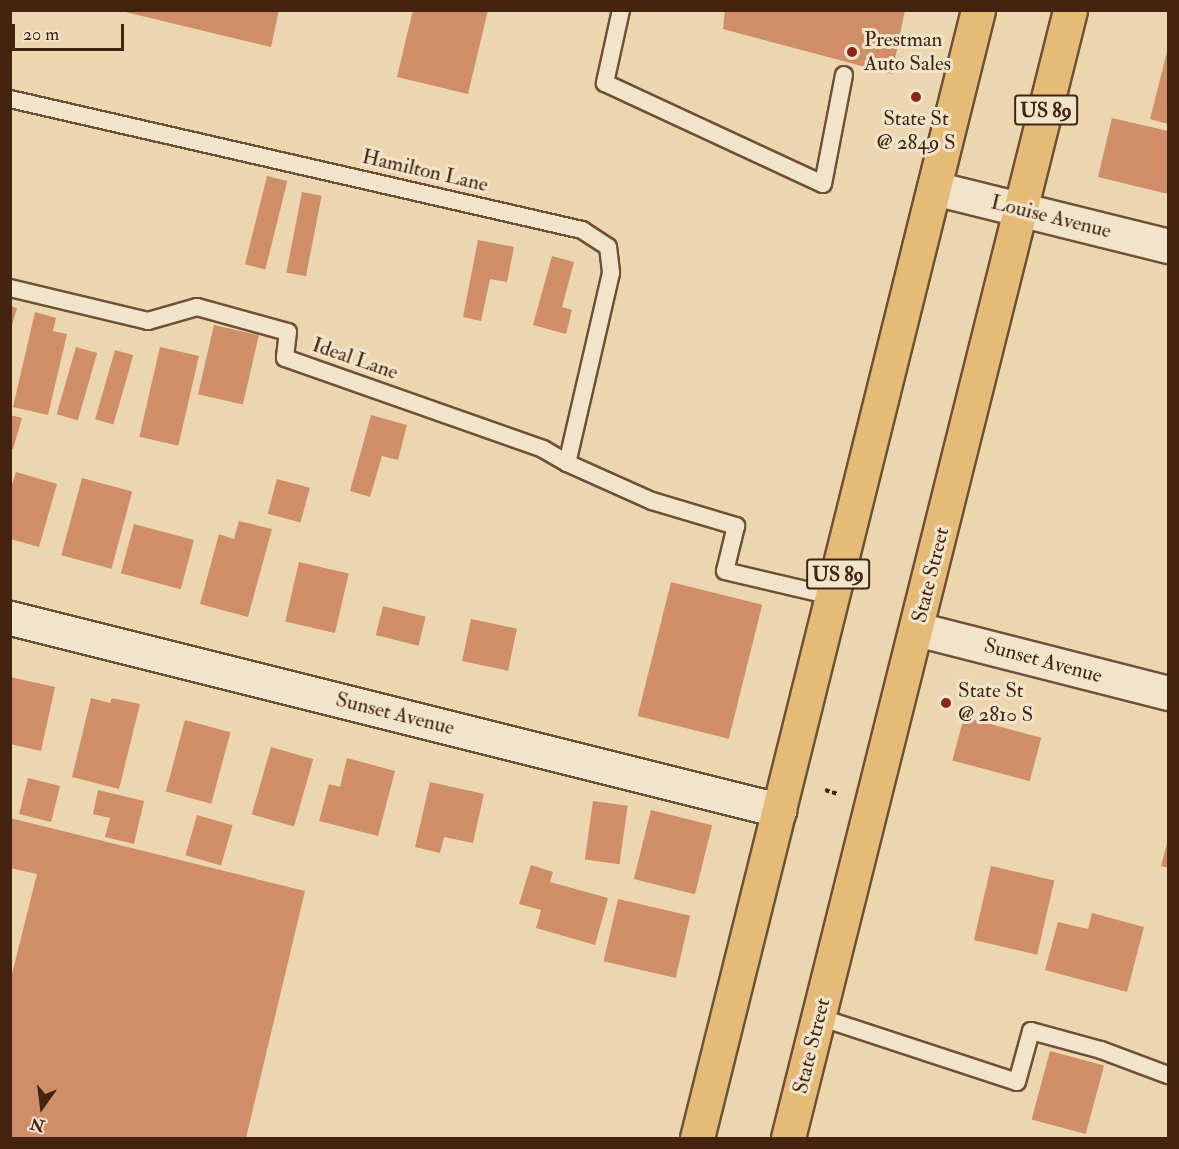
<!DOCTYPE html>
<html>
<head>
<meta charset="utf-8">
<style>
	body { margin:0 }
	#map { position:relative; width:1179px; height:1149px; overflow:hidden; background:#ebd6af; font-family:"IM FELL Double Pica",serif }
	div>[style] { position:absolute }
	.building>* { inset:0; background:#cf8e67; transform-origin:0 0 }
	.path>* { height:4px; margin-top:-2px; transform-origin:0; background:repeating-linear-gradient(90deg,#44230f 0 4.5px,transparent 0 7.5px) }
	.roads { filter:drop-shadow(2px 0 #6e5037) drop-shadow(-2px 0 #6e5037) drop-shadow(0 2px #6e5037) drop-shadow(0 -2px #6e5037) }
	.service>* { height:16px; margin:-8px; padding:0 8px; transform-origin:8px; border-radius:8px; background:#f2e4cb }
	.minor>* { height:33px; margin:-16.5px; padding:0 16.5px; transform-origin:16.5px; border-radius:16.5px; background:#f2e4cb }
	.primary>* { height:33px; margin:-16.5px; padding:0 16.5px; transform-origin:16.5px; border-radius:16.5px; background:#e6bb78 }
	.dots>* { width:16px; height:16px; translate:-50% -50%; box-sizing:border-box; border:3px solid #f2e4cb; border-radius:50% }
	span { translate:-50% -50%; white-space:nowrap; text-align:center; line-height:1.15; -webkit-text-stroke:6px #f2e4cb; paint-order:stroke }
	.shield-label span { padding:2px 4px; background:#f2e4cb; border:2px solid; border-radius:4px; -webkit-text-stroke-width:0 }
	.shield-label { font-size:20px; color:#44230f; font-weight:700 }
	.poi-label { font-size:21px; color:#44230f }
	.left { translate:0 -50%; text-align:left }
	.street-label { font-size:21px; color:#44230f }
	.frame { position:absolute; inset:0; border:12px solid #44230f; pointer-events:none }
	.north { position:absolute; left:12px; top:1077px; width:60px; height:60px; -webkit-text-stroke:4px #f2e4cb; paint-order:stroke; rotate:194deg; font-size:16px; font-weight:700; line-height:24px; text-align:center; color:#44230f }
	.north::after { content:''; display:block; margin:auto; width:21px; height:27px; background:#44230f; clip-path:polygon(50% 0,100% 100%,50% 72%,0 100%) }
	.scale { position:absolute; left:12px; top:24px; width:112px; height:27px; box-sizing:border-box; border:3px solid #44230f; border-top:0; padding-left:8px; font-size:18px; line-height:21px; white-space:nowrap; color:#44230f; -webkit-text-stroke:4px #f2e4cb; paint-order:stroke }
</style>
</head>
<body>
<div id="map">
	<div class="building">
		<div style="clip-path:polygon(117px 10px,279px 10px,271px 47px)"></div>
		<div style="clip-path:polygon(413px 10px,488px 10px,468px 94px,397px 77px)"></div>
		<div style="clip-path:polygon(725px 10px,905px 10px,892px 74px,723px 29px)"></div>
		<div style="clip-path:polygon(1168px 48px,1168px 124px,1150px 119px)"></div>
		<div style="clip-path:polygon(1112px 118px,1168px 131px,1168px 194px,1098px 177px)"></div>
		<div style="left:267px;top:176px;width:21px;height:91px;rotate:14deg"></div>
		<div style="left:302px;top:192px;width:20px;height:82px;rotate:11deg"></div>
		<div style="clip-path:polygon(478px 240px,514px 247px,507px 282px,490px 279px,481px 321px,463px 317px)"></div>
		<div style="clip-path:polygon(552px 256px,574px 262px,562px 307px,572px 310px,566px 334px,533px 325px)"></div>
		<div style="clip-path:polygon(10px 306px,17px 308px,11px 329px,10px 329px)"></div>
		<div style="clip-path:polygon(35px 312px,56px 318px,53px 331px,67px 334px,48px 415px,13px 407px)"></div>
		<div style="left:214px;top:325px;width:46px;height:71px;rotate:13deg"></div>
		<div style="left:76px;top:347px;width:22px;height:70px;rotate:16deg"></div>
		<div style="left:160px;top:347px;width:40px;height:92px;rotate:13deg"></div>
		<div style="left:115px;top:350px;width:19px;height:72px;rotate:16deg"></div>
		<div style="clip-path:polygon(10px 415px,22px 418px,13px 449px,10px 449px)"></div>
		<div style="clip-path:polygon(371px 415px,407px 425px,398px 460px,382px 456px,370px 497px,350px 491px)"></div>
		<div style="clip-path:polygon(16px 472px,57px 484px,39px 547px,10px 539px,10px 491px)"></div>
		<div style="left:82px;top:478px;width:52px;height:80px;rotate:15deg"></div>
		<div style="left:277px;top:479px;width:34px;height:36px;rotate:15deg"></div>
		<div style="clip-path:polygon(239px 521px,272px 529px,248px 617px,200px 604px,219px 534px,234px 539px)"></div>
		<div style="left:134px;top:524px;width:62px;height:51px;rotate:15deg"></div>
		<div style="left:299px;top:562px;width:51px;height:61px;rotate:13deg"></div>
		<div style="left:671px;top:582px;width:94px;height:138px;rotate:14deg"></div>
		<div style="left:383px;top:606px;width:44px;height:30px;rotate:14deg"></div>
		<div style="left:471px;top:619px;width:47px;height:43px;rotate:12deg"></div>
		<div style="clip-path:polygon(10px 677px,55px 687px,41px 751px,10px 744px)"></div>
		<div style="clip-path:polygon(91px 698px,110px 703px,112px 698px,140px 704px,119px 789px,72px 777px)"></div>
		<div style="left:964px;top:717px;width:80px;height:45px;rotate:15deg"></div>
		<div style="left:185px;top:720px;width:47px;height:74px;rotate:15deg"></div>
		<div style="left:271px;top:747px;width:44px;height:70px;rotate:16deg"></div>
		<div style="clip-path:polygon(347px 758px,395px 771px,378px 836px,319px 821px,329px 784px,340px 787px)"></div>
		<div style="left:28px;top:778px;width:33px;height:37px;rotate:14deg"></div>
		<div style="clip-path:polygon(430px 782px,484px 794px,473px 843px,444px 837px,440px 853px,415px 847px)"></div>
		<div style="clip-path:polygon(98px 790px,144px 801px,134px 844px,105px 837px,110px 818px,93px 814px)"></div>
		<div style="left:593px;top:801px;width:35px;height:59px;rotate:8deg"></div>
		<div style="left:651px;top:810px;width:63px;height:71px;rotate:14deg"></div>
		<div style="left:197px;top:815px;width:37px;height:42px;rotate:16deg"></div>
		<div style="clip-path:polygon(10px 818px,305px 891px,246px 1138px,10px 1138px,10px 982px,37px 874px,10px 868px)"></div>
		<div style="clip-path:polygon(1168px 840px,1168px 868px,1161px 866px)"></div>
		<div style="clip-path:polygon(531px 865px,553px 872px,550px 882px,608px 898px,595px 945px,536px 928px,541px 910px,519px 904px)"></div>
		<div style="left:991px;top:866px;width:65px;height:76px;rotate:13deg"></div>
		<div style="left:618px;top:899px;width:74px;height:64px;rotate:13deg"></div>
		<div style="clip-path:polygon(1092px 913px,1144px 927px,1127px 992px,1045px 970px,1058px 922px,1088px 929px)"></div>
		<div style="left:1050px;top:1051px;width:56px;height:71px;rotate:15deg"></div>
	</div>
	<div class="path">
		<div style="left:825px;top:790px;width:14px;rotate:17deg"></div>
	</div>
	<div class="roads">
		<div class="service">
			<div style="left:621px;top:10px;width:75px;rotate:102.4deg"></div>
			<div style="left:605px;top:83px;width:240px;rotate:24.9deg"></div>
			<div style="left:823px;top:184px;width:111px;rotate:-79.1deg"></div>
			<div style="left:10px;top:99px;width:587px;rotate:12.9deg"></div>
			<div style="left:582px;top:230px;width:31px;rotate:33deg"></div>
			<div style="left:608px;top:247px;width:26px;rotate:83deg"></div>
			<div style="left:611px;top:273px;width:195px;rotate:103deg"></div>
			<div style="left:10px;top:288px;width:142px;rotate:13.4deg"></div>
			<div style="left:148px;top:321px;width:51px;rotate:-15.9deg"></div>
			<div style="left:197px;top:307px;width:94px;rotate:15.4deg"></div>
			<div style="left:288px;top:332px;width:26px;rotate:97deg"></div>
			<div style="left:285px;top:358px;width:274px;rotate:19.4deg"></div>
			<div style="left:543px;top:449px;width:28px;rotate:30deg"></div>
			<div style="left:567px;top:463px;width:93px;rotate:24.1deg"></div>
			<div style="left:652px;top:501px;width:88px;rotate:16.6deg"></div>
			<div style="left:736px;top:526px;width:46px;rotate:103.7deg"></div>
			<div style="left:725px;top:571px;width:110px;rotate:13.2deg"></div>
			<div style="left:819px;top:1017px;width:208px;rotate:18.2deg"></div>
			<div style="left:1017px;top:1082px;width:53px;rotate:-74.6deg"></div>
			<div style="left:1031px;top:1031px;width:73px;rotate:15.2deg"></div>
			<div style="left:1101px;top:1050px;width:72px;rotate:20.5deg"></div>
		</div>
		<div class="minor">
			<div style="left:934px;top:188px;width:241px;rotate:13.9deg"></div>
			<div style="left:10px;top:618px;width:793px;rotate:14.02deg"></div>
			<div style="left:917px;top:629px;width:259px;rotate:14.3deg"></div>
		</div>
		<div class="primary">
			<div style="left:697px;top:1138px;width:1162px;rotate:-76.01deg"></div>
			<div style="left:788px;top:1138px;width:1163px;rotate:-75.96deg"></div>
		</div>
	</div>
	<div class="dots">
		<div style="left:852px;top:52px;background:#8f2418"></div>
		<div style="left:916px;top:97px;background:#8f2418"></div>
		<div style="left:946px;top:703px;background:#8f2418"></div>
	</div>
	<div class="shield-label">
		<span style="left:1046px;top:110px">US 89</span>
		<span style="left:838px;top:574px">US 89</span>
	</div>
	<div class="poi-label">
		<span class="left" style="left:864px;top:52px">Prestman<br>Auto Sales</span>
		<span style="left:916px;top:131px">State St<br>@ 2849 S</span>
		<span class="left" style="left:958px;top:703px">State St<br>@ 2810 S</span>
	</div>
	<div class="street-label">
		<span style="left:425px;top:171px;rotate:13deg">Hamilton Lane</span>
		<span style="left:1051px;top:217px;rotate:14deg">Louise Avenue</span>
		<span style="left:355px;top:359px;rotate:19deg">Ideal Lane</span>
		<span style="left:931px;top:575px;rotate:-76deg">State Street</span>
		<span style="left:1043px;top:661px;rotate:15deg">Sunset Avenue</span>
		<span style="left:395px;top:714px;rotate:14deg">Sunset Avenue</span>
		<span style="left:812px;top:1046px;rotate:-76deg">State Street</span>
	</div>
	<div class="frame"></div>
	<div class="north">N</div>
	<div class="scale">20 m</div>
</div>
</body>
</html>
